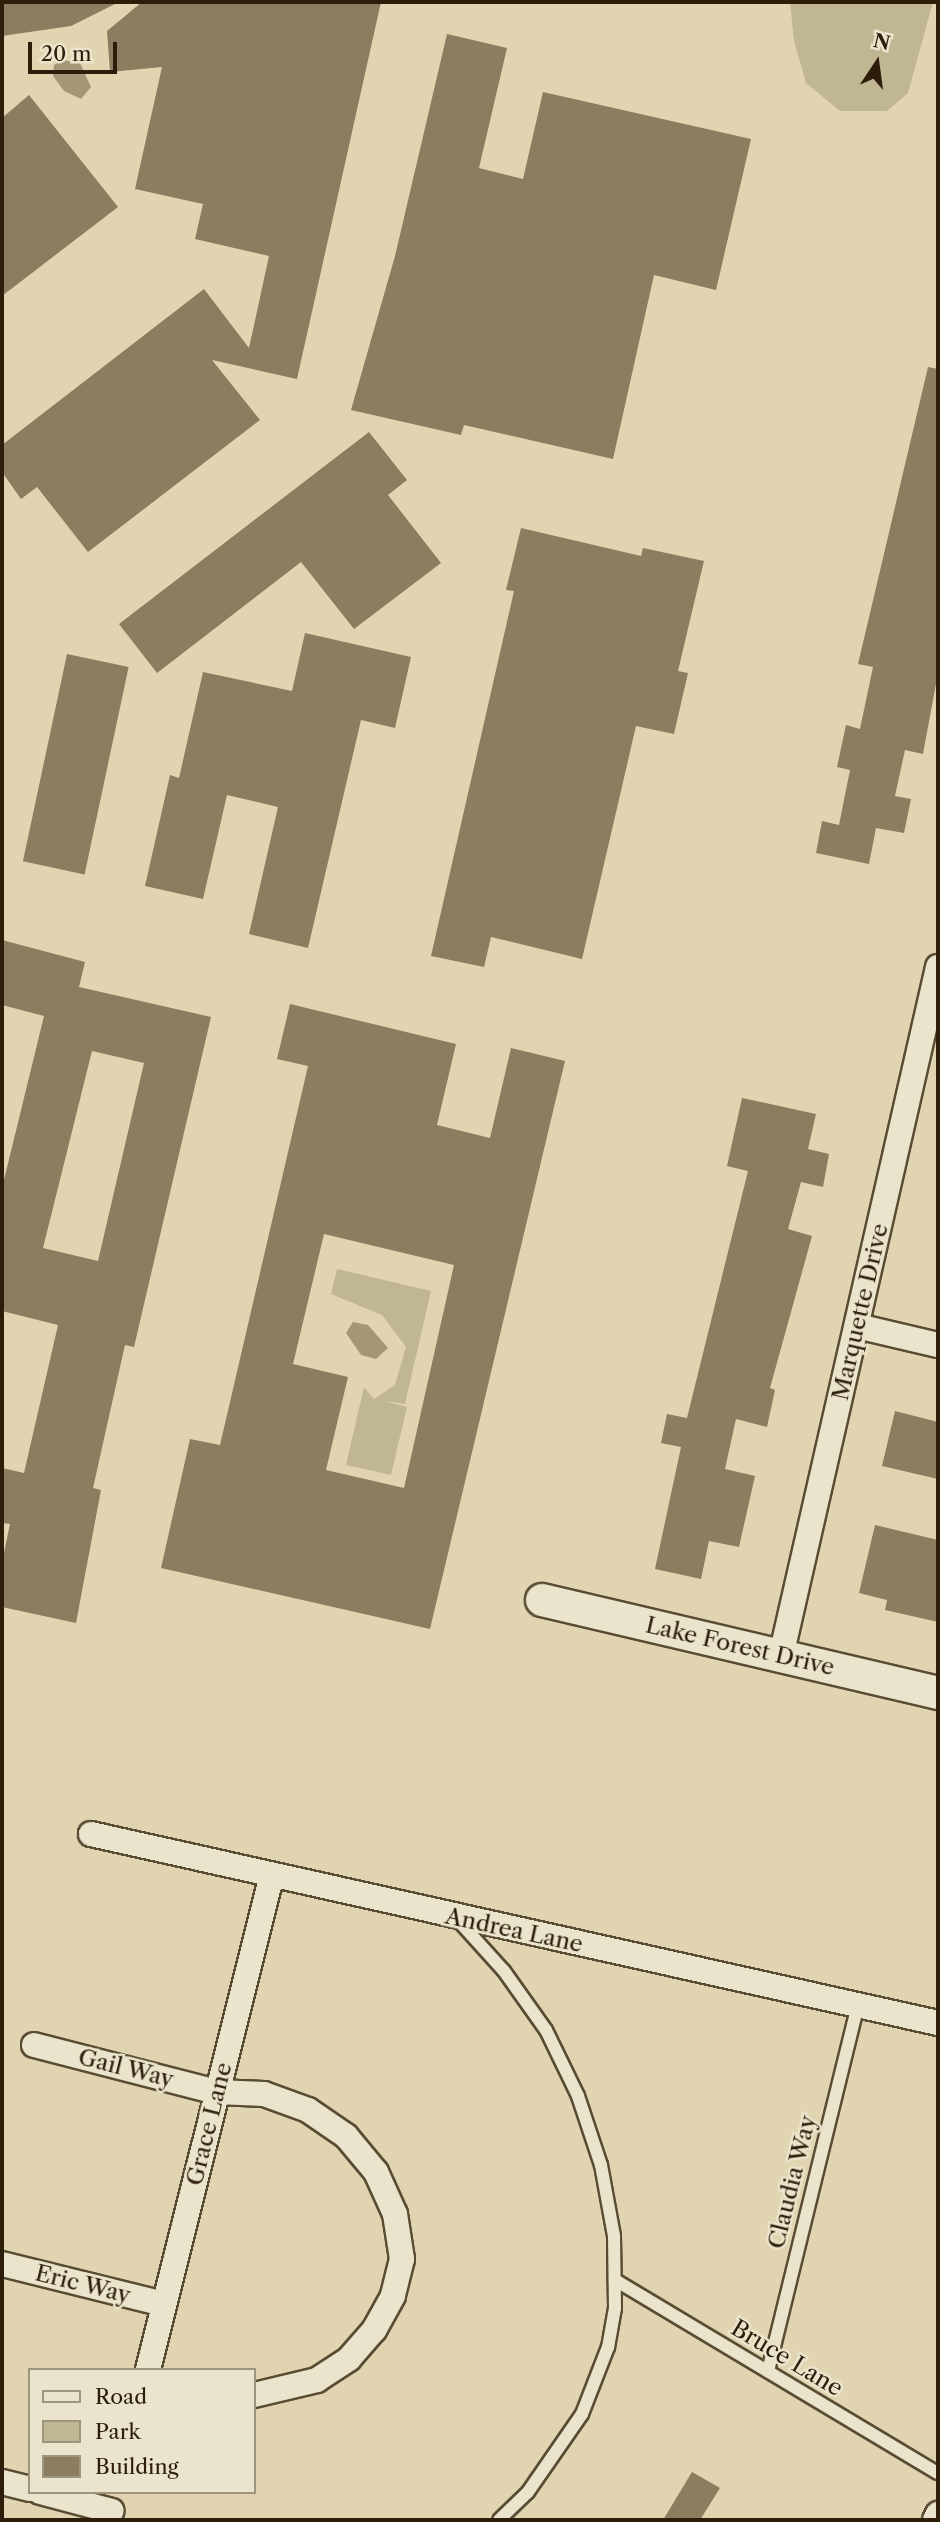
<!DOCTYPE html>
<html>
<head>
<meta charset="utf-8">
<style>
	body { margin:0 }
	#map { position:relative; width:940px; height:2522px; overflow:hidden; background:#e0d5b0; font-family:"Libre Caslon Text",serif }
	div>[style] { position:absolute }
	.green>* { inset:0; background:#c1b694 }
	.water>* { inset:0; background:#a39778 }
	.building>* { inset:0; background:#8a7d60; transform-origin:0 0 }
	.roads { filter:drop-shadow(2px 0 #594c34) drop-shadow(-2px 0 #594c34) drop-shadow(0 2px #594c34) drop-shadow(0 -2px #594c34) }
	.service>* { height:12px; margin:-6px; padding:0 6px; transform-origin:6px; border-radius:6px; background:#ebe4cc }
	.minor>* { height:24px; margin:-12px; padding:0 12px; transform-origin:12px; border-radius:12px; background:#ebe4cc }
	.tertiary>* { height:32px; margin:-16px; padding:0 16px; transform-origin:16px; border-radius:16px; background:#ebe4cc }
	span { translate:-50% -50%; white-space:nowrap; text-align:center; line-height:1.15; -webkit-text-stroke:5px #ebe4cc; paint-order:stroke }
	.street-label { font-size:23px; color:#2c1e0a }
	.frame { position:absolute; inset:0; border:4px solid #2c1e0a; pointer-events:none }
	.legend { position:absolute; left:28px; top:2368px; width:228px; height:126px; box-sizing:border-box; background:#ebe4cc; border:2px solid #9f957e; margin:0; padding:9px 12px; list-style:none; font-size:21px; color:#2c1e0a }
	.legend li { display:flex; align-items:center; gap:14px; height:35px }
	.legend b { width:35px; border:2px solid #9f957e }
	.north { position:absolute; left:842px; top:28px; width:70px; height:70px; -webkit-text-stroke:5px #ebe4cc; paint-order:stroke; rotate:13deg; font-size:19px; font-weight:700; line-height:28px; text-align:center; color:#2c1e0a }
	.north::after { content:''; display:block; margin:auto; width:24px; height:32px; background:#2c1e0a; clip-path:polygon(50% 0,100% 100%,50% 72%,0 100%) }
	.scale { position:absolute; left:28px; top:42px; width:89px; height:32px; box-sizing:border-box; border:4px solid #2c1e0a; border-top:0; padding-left:9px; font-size:21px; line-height:24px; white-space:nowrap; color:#2c1e0a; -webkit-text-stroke:5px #ebe4cc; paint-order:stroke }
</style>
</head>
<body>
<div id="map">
	<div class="green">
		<div style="clip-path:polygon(790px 2px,933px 2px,908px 93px,887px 111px,840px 111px,806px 83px,794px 41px)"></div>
		<div style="clip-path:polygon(337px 1269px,431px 1291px,405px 1404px,385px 1401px,407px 1407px,391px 1475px,346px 1465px,364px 1387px,374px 1399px,395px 1385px,406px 1347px,382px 1315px,331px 1294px)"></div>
	</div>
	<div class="water">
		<div style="clip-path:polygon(63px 60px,80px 63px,91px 87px,81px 99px,64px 91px,53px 76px,54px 65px)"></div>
		<div style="clip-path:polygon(353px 1322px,368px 1325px,388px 1348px,376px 1359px,361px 1355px,346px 1333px)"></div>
	</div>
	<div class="building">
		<div style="clip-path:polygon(2px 2px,119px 2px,71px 26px,2px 36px)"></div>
		<div style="clip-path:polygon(142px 2px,381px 2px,297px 379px,212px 360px,260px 420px,88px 552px,37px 487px,21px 499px,2px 472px,2px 445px,204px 289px,249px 348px,269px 256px,195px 239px,203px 204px,135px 189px,162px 67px,110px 72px,107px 31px)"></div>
		<div style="clip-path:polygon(447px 34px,507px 48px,479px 168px,523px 179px,543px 92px,751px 139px,716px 290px,654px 275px,613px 459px,464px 425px,461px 435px,351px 410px,395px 256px)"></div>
		<div style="clip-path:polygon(29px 95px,118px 207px,2px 296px,2px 118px)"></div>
		<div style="clip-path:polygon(928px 367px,938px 369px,938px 673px,923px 754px,905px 750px,895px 796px,911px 799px,904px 833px,876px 828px,869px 864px,816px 853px,822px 821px,839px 825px,850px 770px,837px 767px,846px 725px,860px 729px,873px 667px,858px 664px)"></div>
		<div style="clip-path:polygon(369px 432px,407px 480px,388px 495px,441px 563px,354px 629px,301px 562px,157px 673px,119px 624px)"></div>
		<div style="clip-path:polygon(521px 528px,641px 556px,643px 548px,704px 561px,678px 671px,688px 673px,674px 734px,636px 726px,582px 959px,491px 937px,484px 967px,431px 956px,514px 591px,506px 590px)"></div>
		<div style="clip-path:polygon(305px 633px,411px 657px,395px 728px,361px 720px,308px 948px,249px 934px,278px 807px,227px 795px,203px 899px,145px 886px,170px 775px,179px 778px,203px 672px,292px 691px)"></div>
		<div style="left:67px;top:654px;width:63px;height:212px;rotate:12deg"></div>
		<div style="clip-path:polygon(evenodd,2px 940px,85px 962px,79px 987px,211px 1017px,134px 1347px,125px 1345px,93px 1488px,101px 1490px,76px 1623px,2px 1607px,2px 1562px,10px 1524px,2px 1523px,2px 1468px,24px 1473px,58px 1325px,2px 1311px,2px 1188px,44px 1016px,2px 1005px,2px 940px,92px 1051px,144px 1063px,98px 1261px,43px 1248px,92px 1051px)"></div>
		<div style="clip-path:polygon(evenodd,290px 1004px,456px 1044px,437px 1125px,490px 1138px,511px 1048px,565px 1061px,430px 1629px,161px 1568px,190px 1439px,220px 1445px,308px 1066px,277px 1059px,290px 1004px,324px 1234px,454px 1265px,404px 1488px,326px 1470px,348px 1377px,293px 1364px,324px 1234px)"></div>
		<div style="clip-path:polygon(742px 1098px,816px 1114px,808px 1149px,829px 1154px,823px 1187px,801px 1182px,788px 1229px,812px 1236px,770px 1388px,775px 1390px,767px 1427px,736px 1419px,725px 1469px,755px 1476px,739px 1547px,709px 1541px,701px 1579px,655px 1569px,681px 1447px,661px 1443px,667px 1414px,687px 1418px,748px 1171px,727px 1166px)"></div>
		<div style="clip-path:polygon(895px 1411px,938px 1422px,938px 1479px,882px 1466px)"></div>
		<div style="clip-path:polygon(875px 1525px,938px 1540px,938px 1622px,885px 1610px,887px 1600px,859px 1593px)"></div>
		<div style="clip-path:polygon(692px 2472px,720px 2488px,700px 2520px,663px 2520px)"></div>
	</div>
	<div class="roads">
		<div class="service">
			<div style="left:457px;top:1919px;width:70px;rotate:47.9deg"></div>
			<div style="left:504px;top:1971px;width:72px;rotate:54.6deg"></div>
			<div style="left:546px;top:2030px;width:73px;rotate:64.1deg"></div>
			<div style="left:578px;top:2096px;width:73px;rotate:71.6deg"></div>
			<div style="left:601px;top:2165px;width:72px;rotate:79.6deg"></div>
			<div style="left:614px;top:2236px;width:72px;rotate:89.2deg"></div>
			<div style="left:615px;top:2308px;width:40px;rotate:100deg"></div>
			<div style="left:608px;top:2347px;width:72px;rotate:111.2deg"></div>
			<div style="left:582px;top:2414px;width:95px;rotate:124.7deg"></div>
			<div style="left:528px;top:2492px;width:40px;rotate:136deg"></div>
			<div style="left:615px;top:2280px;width:376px;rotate:30.9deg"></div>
			<div style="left:768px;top:2371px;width:378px;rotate:-76.2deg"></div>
		</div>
		<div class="minor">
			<div style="left:857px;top:1326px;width:83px;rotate:13.2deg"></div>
			<div style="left:781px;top:1656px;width:707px;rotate:-77.16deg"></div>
			<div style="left:91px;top:1834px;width:868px;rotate:12.58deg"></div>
			<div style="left:34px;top:2045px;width:189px;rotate:14.4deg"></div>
			<div style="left:217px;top:2092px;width:47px;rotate:2.4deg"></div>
			<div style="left:264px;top:2094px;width:47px;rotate:20deg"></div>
			<div style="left:308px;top:2110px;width:46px;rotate:34.4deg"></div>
			<div style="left:346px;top:2136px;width:47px;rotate:50.2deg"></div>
			<div style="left:376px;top:2172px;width:46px;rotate:65.7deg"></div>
			<div style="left:395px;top:2214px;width:46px;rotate:81.2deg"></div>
			<div style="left:402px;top:2259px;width:38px;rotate:104deg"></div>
			<div style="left:393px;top:2296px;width:39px;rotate:119deg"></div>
			<div style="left:374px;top:2330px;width:38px;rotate:131deg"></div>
			<div style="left:349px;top:2359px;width:38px;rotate:147deg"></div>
			<div style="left:317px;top:2380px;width:65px;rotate:166.6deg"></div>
			<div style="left:2px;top:2264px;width:167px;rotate:13.9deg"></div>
			<div style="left:148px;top:2370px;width:507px;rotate:-75.96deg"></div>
			<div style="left:2px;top:2482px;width:29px;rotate:14deg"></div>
			<div style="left:40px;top:2492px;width:74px;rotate:14.8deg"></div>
			<div style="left:935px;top:2520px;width:7px;rotate:-63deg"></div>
		</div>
		<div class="tertiary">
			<div style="left:542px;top:1600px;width:407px;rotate:13.2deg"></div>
		</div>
	</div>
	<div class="street-label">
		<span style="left:860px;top:1312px;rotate:-77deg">Marquette Drive</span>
		<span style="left:740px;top:1646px;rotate:13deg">Lake Forest Drive</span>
		<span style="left:514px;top:1930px;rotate:12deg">Andrea Lane</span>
		<span style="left:126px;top:2068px;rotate:14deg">Gail Way</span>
		<span style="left:209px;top:2124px;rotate:-76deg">Grace Lane</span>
		<span style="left:792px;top:2182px;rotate:-76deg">Claudia Way</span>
		<span style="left:83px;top:2284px;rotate:14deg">Eric Way</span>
		<span style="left:787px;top:2358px;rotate:31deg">Bruce Lane</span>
	</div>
	<div class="frame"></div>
	<ul class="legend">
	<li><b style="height:9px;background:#ebe4cc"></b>Road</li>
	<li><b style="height:19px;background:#c1b694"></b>Park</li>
	<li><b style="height:19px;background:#8a7d60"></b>Building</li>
	</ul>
	<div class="north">N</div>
	<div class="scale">20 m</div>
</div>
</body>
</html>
